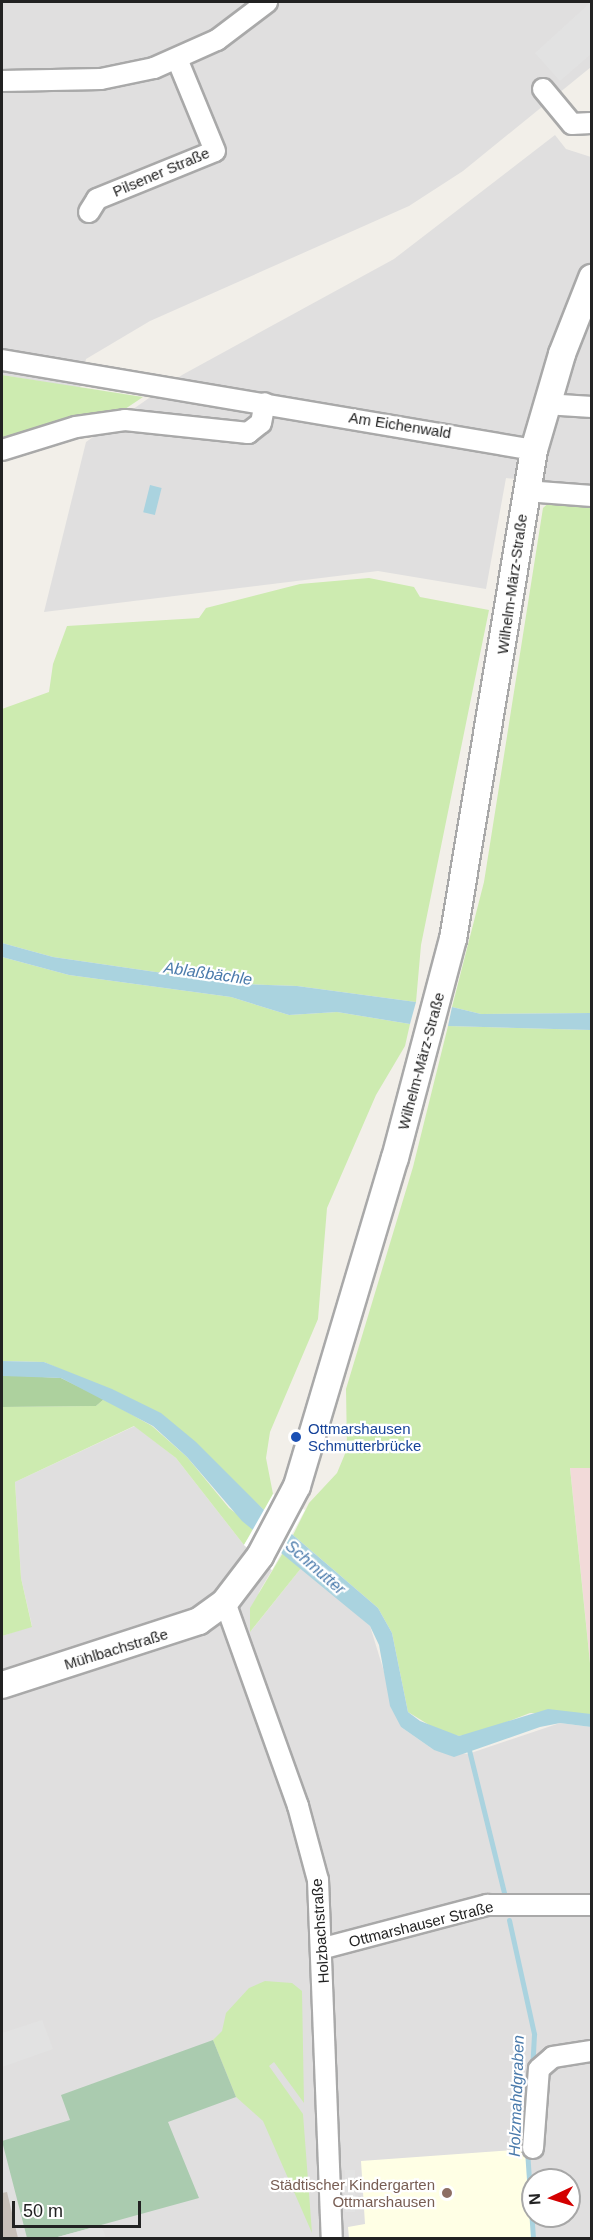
<!DOCTYPE html>
<html>
<head>
<meta charset="utf-8">
<style>
	body { margin:0 }
	#map { position:relative; width:593px; height:2240px; overflow:hidden; background:#f2efe9; font-family:Arial,sans-serif }
	div>[style] { position:absolute }
	.residential>* { inset:0; background:#e0dfdf }
	.commercial>* { inset:0; background:#f2dad9 }
	.education>* { inset:0; background:#ffffe5 }
	.grass>* { inset:0; background:#cdebb0 }
	.forest>* { inset:0; background:#add19e }
	.cemetery>* { inset:0; background:#aacbaf }
	.parking>* { inset:0; background:#e2e2e2; transform-origin:0 0 }
	.water>* { inset:0; background:#aad3df; transform-origin:0 0 }
	.pier>* { inset:0; background:#fff }
	.stream>* { height:5px; margin:-2.5px; padding:0 2.5px; transform-origin:2.5px; border-radius:2.5px; background:#aad3df }
	.building>* { inset:0; background:#c7bfb8 }
	.roads { filter:drop-shadow(2px 0 #a9a9a9) drop-shadow(-2px 0 #a9a9a9) drop-shadow(0 2px #a9a9a9) drop-shadow(0 -2px #a9a9a9) }
	.minor>* { height:20px; margin:-10px; padding:0 10px; transform-origin:10px; border-radius:10px; background:#fff }
	.tertiary>* { height:26px; margin:-13px; padding:0 13px; transform-origin:13px; border-radius:13px; background:#fff }
	.dots>* { width:16px; height:16px; translate:-50% -50%; box-sizing:border-box; border:3px solid #fff; border-radius:50% }
	span { translate:-50% -50%; white-space:nowrap; text-align:center; line-height:1.15; -webkit-text-stroke:4.5px #fff; paint-order:stroke }
	.street-label { font-size:15px; color:#222 }
	.transit-label { font-size:15px; color:#164399 }
	.left { translate:0 -50%; text-align:left }
	.education-label { font-size:15px; color:#785e54 }
	.right { translate:-100% -50%; text-align:right }
	.water-label { font-size:16px; color:#4a7aab; font-style:italic }
	.frame { position:absolute; inset:0; border:3px solid #222; pointer-events:none }
	.north { position:absolute; left:521px; top:2168px; width:60px; height:60px; box-sizing:border-box; background:#fff; border:2px solid #a7a7a7; border-radius:50%; rotate:266deg; font-size:16px; font-weight:700; line-height:24px; text-align:center; color:#222 }
	.north::after { content:''; display:block; margin:auto; width:21px; height:27px; background:#d40000; clip-path:polygon(50% 0,100% 100%,50% 72%,0 100%) }
	.scale { position:absolute; left:12px; top:2201px; width:129px; height:27px; box-sizing:border-box; border:3px solid #222; border-top:0; padding-left:8px; font-size:18px; line-height:21px; white-space:nowrap; color:#222; -webkit-text-stroke:4px #fff; paint-order:stroke }
</style>
</head>
<body>
<div id="map">
	<div class="residential">
		<div style="clip-path:polygon(2px 2px,591px 2px,591px 67px,463px 171px,409px 206px,150px 321px,86px 359px,80px 388px,2px 375px)"></div>
		<div style="clip-path:polygon(555px 135px,566px 149px,591px 157px,591px 486px,506px 478px,486px 589px,378px 571px,44px 612px,86px 442px,182px 375px,394px 259px)"></div>
		<div style="clip-path:polygon(evenodd,135px 1426px,176px 1458px,244px 1545px,272px 1570px,259px 1592px,251px 1631px,302px 1567px,370px 1626px,401px 1727px,434px 1750px,468px 1754px,560px 1723px,591px 1727px,591px 2238px,2px 2238px,2px 1636px,32px 1626px,21px 1578px,15px 1482px,135px 1426px,533px 2180px,569px 2180px,569px 2216px,533px 2216px,533px 2180px)"></div>
	</div>
	<div class="commercial">
		<div style="clip-path:polygon(570px 1467px,591px 1468px,591px 1673px,591px 1672px)"></div>
	</div>
	<div class="education">
		<div style="clip-path:polygon(527px 2149px,533px 2238px,349px 2238px,348px 2227px,365px 2224px,361px 2161px)"></div>
	</div>
	<div class="grass">
		<div style="clip-path:polygon(2px 375px,143px 397px,122px 411px,77px 417px,2px 440px)"></div>
		<div style="clip-path:polygon(552px 500px,591px 503px,591px 1013px,481px 1014px,452px 1007px,484px 882px,543px 508px)"></div>
		<div style="clip-path:polygon(369px 578px,414px 587px,420px 597px,489px 610px,421px 945px,416px 1002px,297px 986px,238px 984px,53px 957px,2px 943px,2px 709px,49px 692px,53px 664px,67px 626px,199px 618px,206px 608px,300px 584px)"></div>
		<div style="clip-path:polygon(2px 957px,69px 975px,231px 997px,289px 1015px,337px 1012px,410px 1024px,405px 1046px,376px 1095px,327px 1208px,318px 1319px,270px 1432px,266px 1458px,273px 1494px,265px 1511px,160px 1413px,44px 1362px,2px 1361px)"></div>
		<div style="clip-path:polygon(448px 1026px,591px 1030px,592px 1468px,570px 1468px,591px 1673px,591px 1714px,530px 1713px,481px 1732px,459px 1736px,439px 1731px,408px 1712px,392px 1633px,378px 1608px,293px 1535px,309px 1503px,337px 1473px,347px 1449px,346px 1389px,413px 1167px)"></div>
		<div style="clip-path:polygon(104px 1399px,152px 1426px,187px 1457px,229px 1508px,255px 1528px,244px 1545px,176px 1458px,134px 1426px,15px 1482px,21px 1578px,32px 1627px,2px 1636px,2px 1407px,96px 1406px)"></div>
		<div style="clip-path:polygon(284px 1551px,302px 1567px,250px 1632px,250px 1608px)"></div>
		<div style="clip-path:polygon(265px 1981px,292px 1983px,302px 1991px,304px 2103px,274px 2062px,269px 2066px,303px 2114px,312px 2233px,263px 2121px,236px 2097px,213px 2040px,222px 2031px,226px 2013px,249px 1988px)"></div>
	</div>
	<div class="forest">
		<div style="clip-path:polygon(6px 1375px,61px 1378px,104px 1399px,96px 1406px,2px 1407px,2px 1376px)"></div>
	</div>
	<div class="cemetery">
		<div style="clip-path:polygon(213px 2040px,236px 2097px,168px 2122px,199px 2198px,54px 2238px,27px 2238px,2px 2141px,70px 2120px,61px 2095px)"></div>
	</div>
	<div class="parking">
		<div style="clip-path:polygon(591px 2px,591px 54px,560px 81px,535px 53px)"></div>
		<div style="clip-path:polygon(42px 2020px,53px 2049px,2px 2067px,2px 2033px)"></div>
		<div style="left:345px;top:2170px;width:10px;height:42px"></div>
		<div style="clip-path:polygon(101px 2225px,106px 2238px,54px 2238px,95px 2227px)"></div>
	</div>
	<div class="water">
		<div style="left:150px;top:485px;width:12px;height:28px;rotate:14deg"></div>
		<div style="clip-path:polygon(2px 943px,53px 957px,238px 984px,297px 986px,416px 1002px,410px 1024px,337px 1012px,289px 1015px,231px 997px,69px 975px,2px 957px)"></div>
		<div style="clip-path:polygon(452px 1007px,481px 1014px,591px 1013px,591px 1030px,448px 1026px)"></div>
		<div style="clip-path:polygon(2px 1361px,44px 1362px,112px 1389px,161px 1413px,196px 1442px,265px 1511px,378px 1608px,392px 1633px,408px 1712px,420px 1721px,459px 1736px,548px 1709px,591px 1714px,591px 1727px,560px 1723px,540px 1727px,454px 1757px,434px 1750px,401px 1727px,390px 1706px,379px 1645px,370px 1626px,242px 1521px,187px 1457px,153px 1426px,61px 1378px,2px 1376px)"></div>
	</div>
	<div class="pier">
		<div style="clip-path:polygon(273px 1494px,305px 1510px,272px 1570px,244px 1545px)"></div>
	</div>
	<div class="stream">
		<div style="left:468px;top:1746px;width:151px;rotate:76.2deg"></div>
		<div style="left:509px;top:1920px;width:117px;rotate:77.6deg"></div>
		<div style="left:534px;top:2034px;width:35px;rotate:93deg"></div>
		<div style="left:527px;top:2150px;width:88px;rotate:86.1deg"></div>
	</div>
	<div class="building">
		<div style="clip-path:polygon(7px 2192px,18px 2238px,2px 2238px,2px 2193px)"></div>
	</div>
	<div class="roads">
		<div class="minor">
			<div style="left:2px;top:81px;width:99px;rotate:-1.2deg"></div>
			<div style="left:101px;top:79px;width:54px;rotate:-11.7deg"></div>
			<div style="left:154px;top:68px;width:69px;rotate:-24deg"></div>
			<div style="left:217px;top:40px;width:63px;rotate:-37.2deg"></div>
			<div style="left:543px;top:89px;width:45px;rotate:50.4deg"></div>
			<div style="left:572px;top:124px;width:19px;rotate:-3deg"></div>
			<div style="left:89px;top:212px;width:15px;rotate:-58deg"></div>
			<div style="left:97px;top:199px;width:127px;rotate:-22.1deg"></div>
			<div style="left:215px;top:151px;width:100px;rotate:-112.4deg"></div>
			<div style="left:2px;top:360px;width:540px;rotate:9.6deg"></div>
			<div style="left:545px;top:404px;width:47px;rotate:3.7deg"></div>
			<div style="left:2px;top:450px;width:77px;rotate:-17.3deg"></div>
			<div style="left:76px;top:427px;width:49px;rotate:-8.1deg"></div>
			<div style="left:125px;top:420px;width:124px;rotate:6deg"></div>
			<div style="left:248px;top:433px;width:16px;rotate:-38deg"></div>
			<div style="left:261px;top:423px;width:20px;rotate:-79deg"></div>
			<div style="left:526px;top:491px;width:66px;rotate:4.3deg"></div>
			<div style="left:225px;top:1602px;width:217px;rotate:70.3deg"></div>
			<div style="left:298px;top:1806px;width:77px;rotate:74.9deg"></div>
			<div style="left:318px;top:1880px;width:358px;rotate:87.8deg"></div>
			<div style="left:324px;top:1948px;width:169px;rotate:-14.8deg"></div>
			<div style="left:487px;top:1905px;width:105px"></div>
			<div style="left:533px;top:2148px;width:79px;rotate:-85.7deg"></div>
			<div style="left:539px;top:2069px;width:18px;rotate:-41deg"></div>
			<div style="left:553px;top:2057px;width:39px;rotate:-9deg"></div>
		</div>
		<div class="tertiary">
			<div style="left:2px;top:1685px;width:207px;rotate:-18deg"></div>
			<div style="left:199px;top:1621px;width:32px;rotate:-36deg"></div>
			<div style="left:225px;top:1602px;width:58px;rotate:-52.7deg"></div>
			<div style="left:260px;top:1556px;width:79px;rotate:-62.1deg"></div>
			<div style="left:297px;top:1486px;width:342px;rotate:-73.4deg"></div>
			<div style="left:395px;top:1158px;width:227px;rotate:-75.2deg"></div>
			<div style="left:453px;top:939px;width:496px;rotate:-80.6deg"></div>
			<div style="left:534px;top:450px;width:100px;rotate:-73.7deg"></div>
			<div style="left:562px;top:354px;width:82px;rotate:-68.5deg"></div>
		</div>
	</div>
	<div class="dots">
		<div style="left:296px;top:1437px;background:#1a4fb4"></div>
		<div style="left:447px;top:2193px;background:#8d6e63"></div>
	</div>
	<div class="street-label">
		<span style="left:161px;top:172px;rotate:-23deg">Pilsener Straße</span>
		<span style="left:400px;top:425px;rotate:9deg">Am Eichenwald</span>
		<span style="left:512px;top:584px;rotate:-82deg">Wilhelm-März-Straße</span>
		<span style="left:421px;top:1061px;rotate:-75deg">Wilhelm-März-Straße</span>
		<span style="left:116px;top:1649px;rotate:-17deg">Mühlbachstraße</span>
		<span style="left:421px;top:1924px;rotate:-14deg">Ottmarshauser Straße</span>
		<span style="left:320px;top:1931px;rotate:-94deg">Holzbachstraße</span>
	</div>
	<div class="transit-label">
		<span class="left" style="left:308px;top:1437px">Ottmarshausen<br>Schmutterbrücke</span>
	</div>
	<div class="education-label">
		<span class="right" style="left:435px;top:2193px">Städtischer Kindergarten<br>Ottmarshausen</span>
	</div>
	<div class="water-label">
		<span style="left:208px;top:974px;rotate:8deg">Ablaßbächle</span>
		<span style="left:315px;top:1568px;rotate:41deg">Schmutter</span>
		<span style="left:517px;top:2096px;rotate:-88deg">Holzmahdgraben</span>
	</div>
	<div class="frame"></div>
	<div class="north">N</div>
	<div class="scale">50 m</div>
</div>
</body>
</html>
